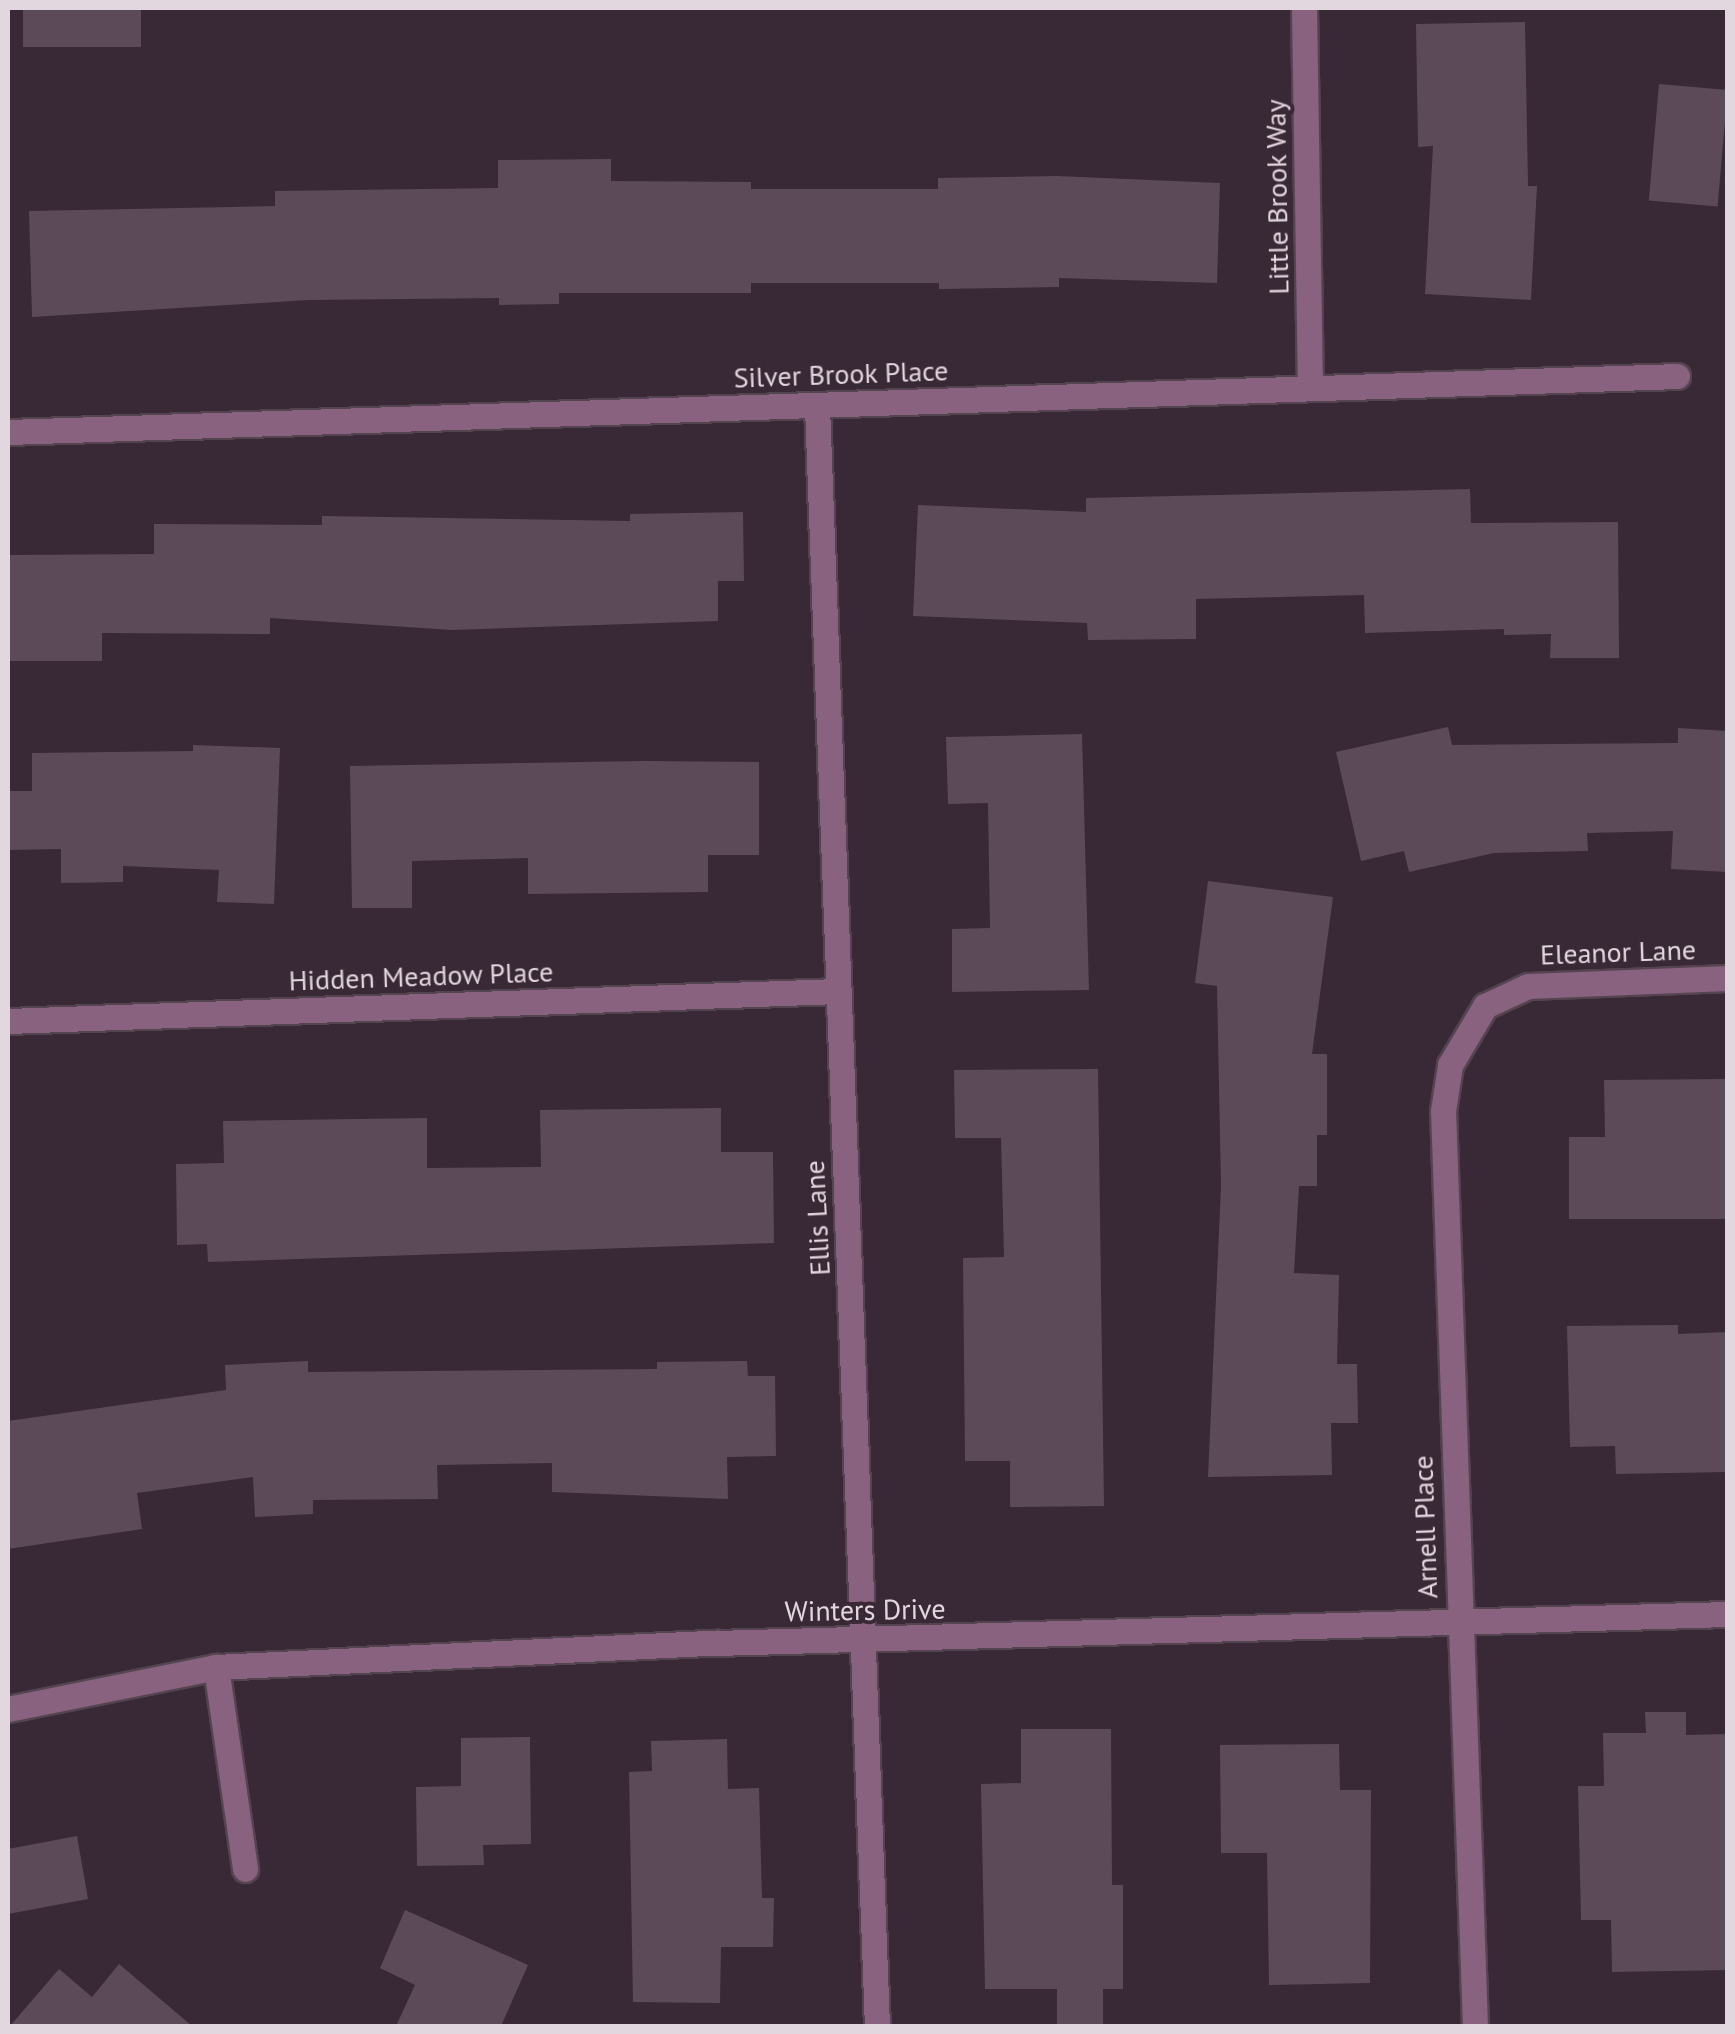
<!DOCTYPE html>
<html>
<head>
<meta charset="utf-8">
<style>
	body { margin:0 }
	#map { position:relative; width:1735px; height:2034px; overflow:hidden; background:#392835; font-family:"PT Sans",sans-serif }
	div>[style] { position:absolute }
	.building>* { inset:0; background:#5d4a58; transform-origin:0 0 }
	.roads { filter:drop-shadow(2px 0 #544450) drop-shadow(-2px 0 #544450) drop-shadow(0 2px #544450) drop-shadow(0 -2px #544450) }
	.minor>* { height:25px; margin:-12.5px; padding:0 12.5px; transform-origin:12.5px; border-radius:12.5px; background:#88627f }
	span { translate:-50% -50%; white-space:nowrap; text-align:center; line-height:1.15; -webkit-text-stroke:8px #392835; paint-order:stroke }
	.street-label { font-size:28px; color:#e2d7df }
	.frame { position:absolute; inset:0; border:10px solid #e2d7df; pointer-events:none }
</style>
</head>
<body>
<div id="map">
	<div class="building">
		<div style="left:23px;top:8px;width:118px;height:39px"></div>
		<div style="clip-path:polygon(1525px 22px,1528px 186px,1537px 186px,1531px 300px,1425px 294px,1433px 146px,1418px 147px,1416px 24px)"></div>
		<div style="left:1659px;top:84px;width:69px;height:117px;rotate:5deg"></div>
		<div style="clip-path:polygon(611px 159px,611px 181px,751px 182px,751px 189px,938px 189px,938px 178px,1057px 176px,1220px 183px,1217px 283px,1059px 278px,1059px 287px,939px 289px,939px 283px,751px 283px,751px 293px,559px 293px,559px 304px,499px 305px,499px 298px,309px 300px,32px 317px,29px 211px,275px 206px,275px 191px,498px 188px,498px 160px)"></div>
		<div style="clip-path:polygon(1470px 489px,1471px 523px,1618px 522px,1619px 658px,1550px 658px,1551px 634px,1504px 635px,1504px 629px,1365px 633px,1364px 595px,1196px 599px,1196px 639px,1088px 640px,1087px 623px,913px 616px,918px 505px,1086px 512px,1086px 498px)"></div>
		<div style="clip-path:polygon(743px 512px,744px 581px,718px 581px,718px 621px,452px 630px,270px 618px,270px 634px,102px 633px,102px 661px,8px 661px,8px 555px,154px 554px,154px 524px,322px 525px,322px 516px,630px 521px,630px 514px)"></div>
		<div style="clip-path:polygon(1448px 727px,1452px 745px,1678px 743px,1678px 728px,1728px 731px,1728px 872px,1671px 869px,1673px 831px,1587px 833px,1588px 851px,1494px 853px,1409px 872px,1404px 851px,1361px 861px,1336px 752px)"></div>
		<div style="clip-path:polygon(1082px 734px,1089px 990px,952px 992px,952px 929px,990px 928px,988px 803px,948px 804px,946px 737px)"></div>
		<div style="clip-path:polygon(193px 745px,280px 748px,274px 904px,217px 902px,219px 870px,123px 866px,123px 882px,61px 883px,61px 849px,9px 850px,8px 791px,32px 791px,32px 753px,193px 751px)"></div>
		<div style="clip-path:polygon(644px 761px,759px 762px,759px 855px,708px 855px,708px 892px,528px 894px,528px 858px,412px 861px,412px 908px,352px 908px,350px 766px)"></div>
		<div style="clip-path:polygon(1208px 881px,1333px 897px,1312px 1054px,1327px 1054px,1327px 1135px,1317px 1135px,1317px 1186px,1299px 1186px,1294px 1273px,1339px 1275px,1337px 1364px,1357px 1364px,1358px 1423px,1331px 1423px,1332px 1475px,1208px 1477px,1221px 1186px,1217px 986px,1195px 983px)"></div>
		<div style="clip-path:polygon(1098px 1069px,1104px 1506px,1010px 1507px,1010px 1461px,965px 1461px,963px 1258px,1004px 1257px,1001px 1138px,955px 1138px,954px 1070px)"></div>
		<div style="clip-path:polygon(1728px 1079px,1728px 1219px,1569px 1219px,1569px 1137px,1605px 1137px,1604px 1080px)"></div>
		<div style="clip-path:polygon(721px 1108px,721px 1152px,773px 1152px,774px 1243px,208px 1262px,207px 1244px,177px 1245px,176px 1164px,224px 1163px,223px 1121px,427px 1118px,427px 1168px,541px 1167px,540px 1110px)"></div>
		<div style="clip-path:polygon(1678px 1325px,1678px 1334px,1728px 1332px,1728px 1472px,1616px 1474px,1615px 1446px,1570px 1447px,1567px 1326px)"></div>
		<div style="clip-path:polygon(308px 1361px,308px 1372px,657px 1369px,657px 1362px,747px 1361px,748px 1376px,775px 1376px,776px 1456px,727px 1457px,728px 1499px,552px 1492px,552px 1463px,437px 1465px,438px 1499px,313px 1500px,313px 1514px,255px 1517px,253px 1477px,137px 1493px,142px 1529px,8px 1549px,8px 1421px,226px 1390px,225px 1365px)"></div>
		<div style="clip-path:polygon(1645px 1712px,1686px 1712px,1686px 1735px,1727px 1734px,1728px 1970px,1612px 1972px,1611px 1920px,1581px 1920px,1578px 1786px,1604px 1786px,1603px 1733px,1646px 1733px)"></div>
		<div style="clip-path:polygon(1021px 1729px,1111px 1729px,1112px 1885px,1123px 1885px,1123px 1989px,1103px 1989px,1103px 2026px,1057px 2026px,1057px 1989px,985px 1989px,981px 1784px,1021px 1783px)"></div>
		<div style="clip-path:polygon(530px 1737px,531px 1844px,483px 1845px,484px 1865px,417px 1866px,416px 1787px,461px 1786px,461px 1738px)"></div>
		<div style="clip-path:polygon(727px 1739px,728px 1789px,759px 1788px,762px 1898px,774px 1898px,773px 1947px,721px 1947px,720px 2003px,633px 2002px,629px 1772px,652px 1771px,651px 1741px)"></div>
		<div style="clip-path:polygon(1339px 1744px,1340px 1790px,1371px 1790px,1370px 1983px,1269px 1985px,1267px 1853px,1221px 1853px,1220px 1745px)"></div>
		<div style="clip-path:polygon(77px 1836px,88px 1899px,8px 1914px,8px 1849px)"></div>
		<div style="clip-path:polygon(405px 1910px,528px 1965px,501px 2026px,396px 2026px,415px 1985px,380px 1968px)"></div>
		<div style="clip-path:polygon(119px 1964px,192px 2026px,10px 2026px,59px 1969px,92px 1997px)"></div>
	</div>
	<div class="roads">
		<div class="minor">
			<div style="left:1304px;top:8px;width:377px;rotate:89.1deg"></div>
			<div style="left:817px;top:406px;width:1621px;rotate:87.88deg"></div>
			<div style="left:8px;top:432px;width:1670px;rotate:-1.92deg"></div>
			<div style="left:8px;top:1021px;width:830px;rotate:-2.07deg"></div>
			<div style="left:216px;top:1667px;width:204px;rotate:81.8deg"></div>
			<div style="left:8px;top:1709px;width:212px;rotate:-11.4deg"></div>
			<div style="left:216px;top:1667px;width:500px;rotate:-2.8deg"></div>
			<div style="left:715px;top:1643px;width:1013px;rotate:-1.64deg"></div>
			<div style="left:1475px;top:2026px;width:916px;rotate:-92deg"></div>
			<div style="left:1443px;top:1111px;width:47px;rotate:-81.3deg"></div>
			<div style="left:1450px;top:1065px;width:69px;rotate:-59.3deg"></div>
			<div style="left:1485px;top:1006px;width:47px;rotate:-24.9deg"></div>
			<div style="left:1528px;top:986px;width:200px;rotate:-2.3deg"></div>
		</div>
	</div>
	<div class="street-label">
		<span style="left:1277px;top:197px;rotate:-91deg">Little Brook Way</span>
		<span style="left:841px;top:374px;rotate:-2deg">Silver Brook Place</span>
		<span style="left:1618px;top:952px;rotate:-2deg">Eleanor Lane</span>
		<span style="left:421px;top:976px;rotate:-2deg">Hidden Meadow Place</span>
		<span style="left:817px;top:1218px;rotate:-93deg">Ellis Lane</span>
		<span style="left:1425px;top:1527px;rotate:-92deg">Arnell Place</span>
		<span style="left:865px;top:1610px;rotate:-1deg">Winters Drive</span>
	</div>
	<div class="frame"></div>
</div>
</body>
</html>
